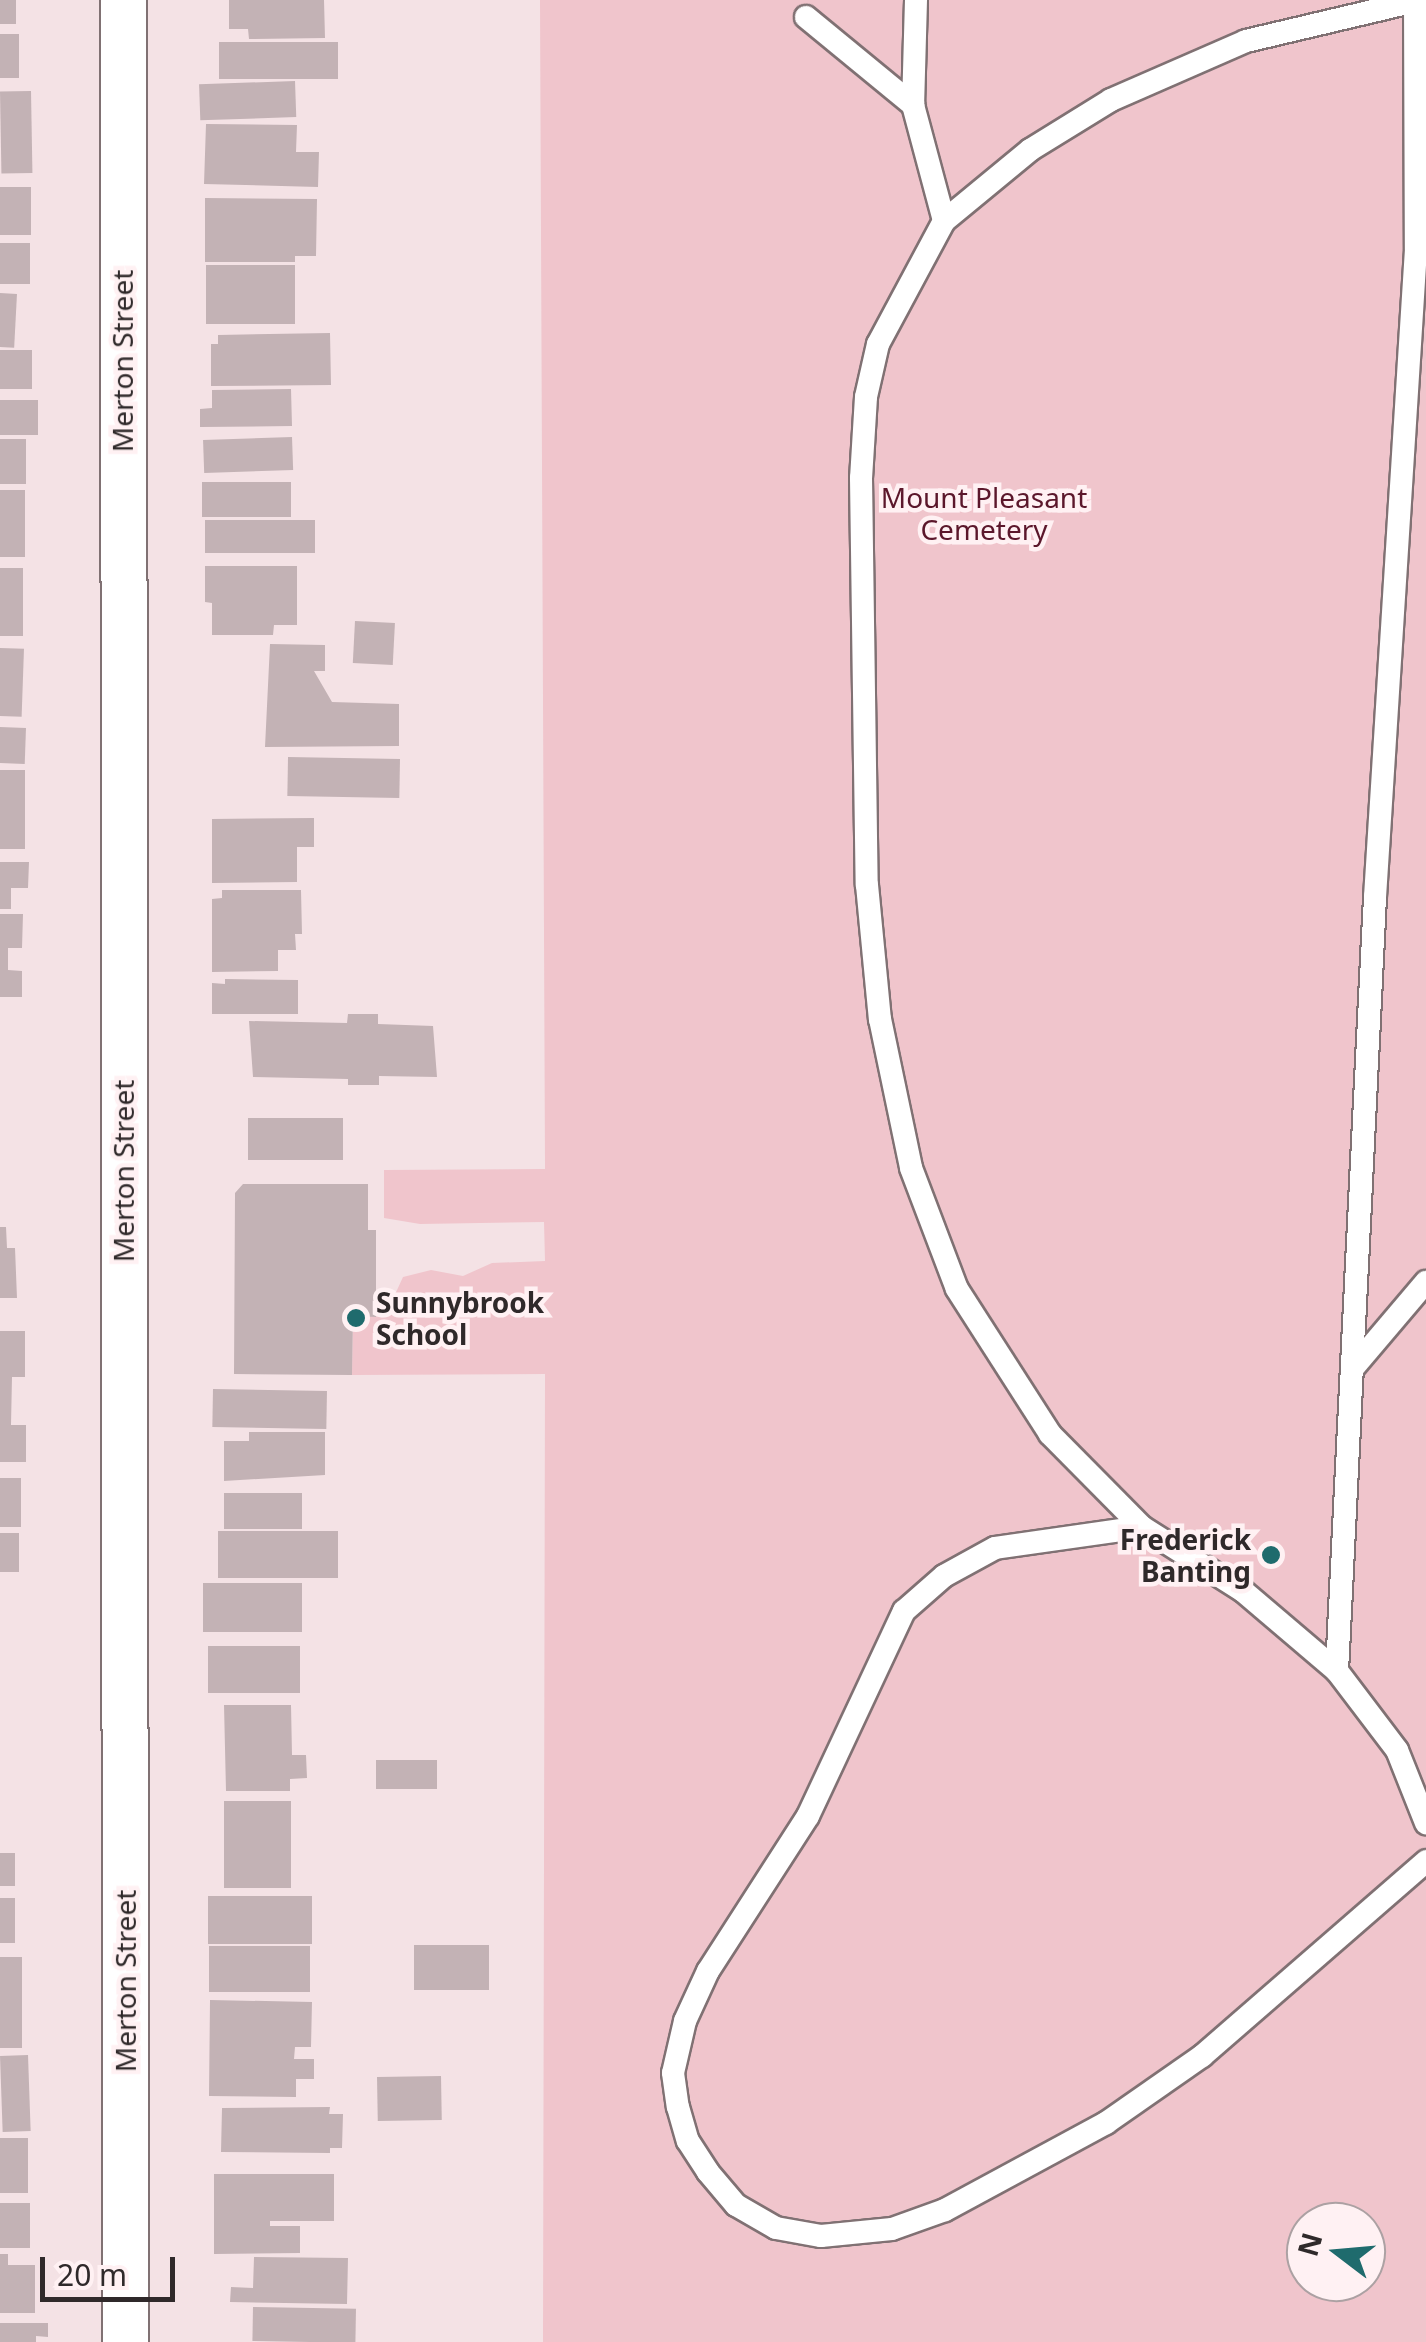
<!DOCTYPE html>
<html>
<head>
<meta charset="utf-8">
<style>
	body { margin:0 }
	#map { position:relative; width:1426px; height:2342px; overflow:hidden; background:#f4e2e5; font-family:"Noto Sans",sans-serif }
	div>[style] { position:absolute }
	.green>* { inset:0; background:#f0c5cc }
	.building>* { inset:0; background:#c3b2b5; transform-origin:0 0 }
	.roads { filter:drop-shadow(2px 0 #807173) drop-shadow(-2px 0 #807173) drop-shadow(0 2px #807173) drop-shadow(0 -2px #807173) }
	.lane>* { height:22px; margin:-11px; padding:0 11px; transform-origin:11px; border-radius:11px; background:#fff }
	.street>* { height:45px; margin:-22.5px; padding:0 22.5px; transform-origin:22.5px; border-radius:22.5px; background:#fff }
	.dots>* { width:28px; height:28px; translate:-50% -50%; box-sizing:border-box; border:5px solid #fff1f3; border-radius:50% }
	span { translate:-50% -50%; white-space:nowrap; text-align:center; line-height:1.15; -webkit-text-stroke:9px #fff1f3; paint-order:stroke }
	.street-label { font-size:28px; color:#2f292a }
	.park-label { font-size:28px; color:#5b172b }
	.poi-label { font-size:28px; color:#2f292a; font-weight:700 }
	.left { translate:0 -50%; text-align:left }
	.right { translate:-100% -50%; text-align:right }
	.north { position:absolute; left:1286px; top:2202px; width:100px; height:100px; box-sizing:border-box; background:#fff1f3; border:2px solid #aca1a3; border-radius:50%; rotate:286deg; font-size:28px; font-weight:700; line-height:40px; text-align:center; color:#2f292a }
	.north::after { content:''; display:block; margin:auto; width:35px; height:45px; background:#1f6b6d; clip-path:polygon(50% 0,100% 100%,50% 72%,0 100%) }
	.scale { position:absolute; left:40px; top:2257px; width:135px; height:45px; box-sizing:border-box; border:5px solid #2f292a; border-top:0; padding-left:12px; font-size:30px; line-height:35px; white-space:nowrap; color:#2f292a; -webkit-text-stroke:8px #fff1f3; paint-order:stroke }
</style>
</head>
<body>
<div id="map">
	<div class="green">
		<div style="clip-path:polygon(evenodd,540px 0,1426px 0,1426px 2342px,543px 2342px,545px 1374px,352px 1375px,353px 1316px,376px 1316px,376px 1309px,383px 1310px,392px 1301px,403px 1277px,431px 1270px,463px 1276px,492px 1263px,545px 1261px,544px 1222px,420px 1224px,384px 1218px,384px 1170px,545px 1169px,540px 0,1306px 2222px,1366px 2222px,1366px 2282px,1306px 2282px,1306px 2222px)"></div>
	</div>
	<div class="building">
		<div style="left:0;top:0;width:16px;height:24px"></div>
		<div style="clip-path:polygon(229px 0,324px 0,325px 38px,249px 39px,248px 29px,229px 29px)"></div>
		<div style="left:0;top:34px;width:19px;height:44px"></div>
		<div style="left:219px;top:42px;width:119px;height:37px"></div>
		<div style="left:295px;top:81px;width:36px;height:96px;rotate:88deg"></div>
		<div style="left:31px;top:91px;width:82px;height:31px;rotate:89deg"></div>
		<div style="clip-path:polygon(206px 124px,297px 125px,296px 152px,319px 152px,318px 187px,204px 184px)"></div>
		<div style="left:0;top:187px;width:31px;height:48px"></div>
		<div style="clip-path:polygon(205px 198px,317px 199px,316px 256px,295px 256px,295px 262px,205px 262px)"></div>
		<div style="left:0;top:243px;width:30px;height:41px"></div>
		<div style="left:295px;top:265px;width:59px;height:89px;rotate:90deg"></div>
		<div style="left:0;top:293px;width:17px;height:54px;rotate:3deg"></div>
		<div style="clip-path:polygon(330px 333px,331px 385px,211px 386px,211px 344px,218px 344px,218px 335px)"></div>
		<div style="left:0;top:350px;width:32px;height:39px"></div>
		<div style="clip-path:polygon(291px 389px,292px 426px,200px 427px,200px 409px,212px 408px,212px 390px)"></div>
		<div style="left:0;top:400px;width:38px;height:35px"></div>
		<div style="left:292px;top:437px;width:33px;height:89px;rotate:88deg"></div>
		<div style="left:0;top:439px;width:26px;height:45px"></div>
		<div style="left:291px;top:482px;width:35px;height:89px;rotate:90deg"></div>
		<div style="left:0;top:490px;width:25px;height:67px"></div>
		<div style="left:315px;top:520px;width:33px;height:110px;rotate:90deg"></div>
		<div style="clip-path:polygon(205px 566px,297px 566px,297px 625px,274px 625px,273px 635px,212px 635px,212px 603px,205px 602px)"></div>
		<div style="left:0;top:568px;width:23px;height:68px"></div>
		<div style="left:355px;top:621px;width:40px;height:42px;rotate:3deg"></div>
		<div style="clip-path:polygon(270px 644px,325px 645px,325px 671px,314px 671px,332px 702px,399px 704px,399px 746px,265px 747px)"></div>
		<div style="left:0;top:648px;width:24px;height:68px;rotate:2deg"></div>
		<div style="left:0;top:727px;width:26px;height:36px;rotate:2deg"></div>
		<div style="left:400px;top:759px;width:39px;height:112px;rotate:91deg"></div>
		<div style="left:25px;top:770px;width:79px;height:25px;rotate:90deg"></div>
		<div style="clip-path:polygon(314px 818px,314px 847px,297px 847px,297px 882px,212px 883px,212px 819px)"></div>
		<div style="clip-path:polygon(0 862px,29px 862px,28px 888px,11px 888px,11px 909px,0 909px)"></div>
		<div style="clip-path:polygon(222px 890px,301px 890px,302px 934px,295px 934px,296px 950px,278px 950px,278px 971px,212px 972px,212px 899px,222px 898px)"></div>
		<div style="clip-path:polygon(0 914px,23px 914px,22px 948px,8px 948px,8px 970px,22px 971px,22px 997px,0 997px)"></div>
		<div style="clip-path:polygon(225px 979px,298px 980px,298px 1014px,212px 1014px,212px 983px,225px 984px)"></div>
		<div style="clip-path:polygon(348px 1014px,378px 1014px,378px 1024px,433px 1026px,437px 1077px,379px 1076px,379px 1085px,348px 1085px,348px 1079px,253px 1077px,249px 1021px,347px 1023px)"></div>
		<div style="left:248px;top:1118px;width:95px;height:42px"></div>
		<div style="clip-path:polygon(243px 1184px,368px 1184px,368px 1230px,376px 1230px,376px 1317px,353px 1316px,352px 1375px,234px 1374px,235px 1193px)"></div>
		<div style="clip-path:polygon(0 1227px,6px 1227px,7px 1248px,15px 1248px,17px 1298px,0 1298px)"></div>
		<div style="clip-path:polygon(0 1331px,25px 1331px,25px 1377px,12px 1377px,11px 1425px,26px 1425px,26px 1462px,0 1462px)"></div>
		<div style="left:213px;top:1389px;width:114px;height:38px;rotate:1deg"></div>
		<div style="clip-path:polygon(249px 1432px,325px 1432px,325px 1475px,224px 1481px,224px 1441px,249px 1441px)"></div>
		<div style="left:0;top:1478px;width:21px;height:49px"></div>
		<div style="left:224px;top:1493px;width:78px;height:36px"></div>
		<div style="left:338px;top:1531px;width:47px;height:120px;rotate:90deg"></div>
		<div style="left:0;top:1533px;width:19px;height:39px"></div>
		<div style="left:203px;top:1583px;width:99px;height:49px"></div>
		<div style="left:300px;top:1646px;width:47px;height:92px;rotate:90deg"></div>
		<div style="clip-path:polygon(224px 1705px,291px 1705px,292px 1755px,306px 1755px,307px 1778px,290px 1779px,290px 1791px,226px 1791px)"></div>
		<div style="left:376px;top:1760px;width:61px;height:29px"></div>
		<div style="left:291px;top:1801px;width:87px;height:67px;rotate:90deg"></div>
		<div style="left:0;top:1853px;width:15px;height:33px"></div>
		<div style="left:208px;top:1896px;width:104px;height:48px"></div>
		<div style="left:0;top:1898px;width:15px;height:45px"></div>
		<div style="left:414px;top:1945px;width:75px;height:45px"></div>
		<div style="left:209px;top:1946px;width:101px;height:46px"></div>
		<div style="left:0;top:1957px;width:22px;height:91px"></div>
		<div style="clip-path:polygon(210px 2000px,312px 2002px,311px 2047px,295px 2047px,294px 2059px,314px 2059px,314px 2079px,296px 2079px,296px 2097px,209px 2096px)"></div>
		<div style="left:28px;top:2055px;width:76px;height:28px;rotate:88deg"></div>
		<div style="left:441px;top:2076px;width:44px;height:64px;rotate:89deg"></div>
		<div style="clip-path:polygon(330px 2107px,329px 2114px,343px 2114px,342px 2148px,330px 2148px,330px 2153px,221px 2152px,222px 2108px)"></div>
		<div style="left:0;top:2138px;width:28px;height:55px"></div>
		<div style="clip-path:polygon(214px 2174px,334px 2174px,334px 2221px,270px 2221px,270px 2226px,300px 2226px,300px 2253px,214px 2254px)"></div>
		<div style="left:0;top:2203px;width:30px;height:45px"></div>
		<div style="clip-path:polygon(0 2254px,8px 2254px,8px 2265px,35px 2265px,35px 2313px,0 2313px)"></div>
		<div style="clip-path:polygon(254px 2257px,348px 2258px,347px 2304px,230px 2302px,231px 2287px,253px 2288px)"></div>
		<div style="left:253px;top:2307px;width:103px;height:34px;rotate:1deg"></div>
		<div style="clip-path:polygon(0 2323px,48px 2323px,48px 2337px,36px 2336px,36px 2342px,0 2342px)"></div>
	</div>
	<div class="roads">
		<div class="lane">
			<div style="left:916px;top:0;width:105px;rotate:91.6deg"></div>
			<div style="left:913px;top:105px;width:120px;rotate:75deg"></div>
			<div style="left:944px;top:221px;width:140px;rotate:118.2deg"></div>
			<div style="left:878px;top:344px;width:54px;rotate:102.8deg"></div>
			<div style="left:866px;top:397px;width:81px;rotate:93.5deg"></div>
			<div style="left:861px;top:478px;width:407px;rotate:89.2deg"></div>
			<div style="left:867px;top:885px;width:135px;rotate:84.5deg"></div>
			<div style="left:880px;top:1019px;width:152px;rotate:78.2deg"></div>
			<div style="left:911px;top:1168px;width:129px;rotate:69.2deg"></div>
			<div style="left:957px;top:1289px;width:172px;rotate:57.3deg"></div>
			<div style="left:1050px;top:1434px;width:131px;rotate:45.3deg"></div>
			<div style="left:1142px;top:1527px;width:120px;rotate:32.4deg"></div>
			<div style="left:1243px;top:1591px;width:123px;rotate:40.4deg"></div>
			<div style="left:1415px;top:0;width:249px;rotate:89.8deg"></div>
			<div style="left:1416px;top:249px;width:649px;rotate:93.62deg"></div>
			<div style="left:1375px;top:897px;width:775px;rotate:92.81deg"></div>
			<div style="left:1337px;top:1671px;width:99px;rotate:52.8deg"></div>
			<div style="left:1397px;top:1750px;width:79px;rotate:68.3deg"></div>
			<div style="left:806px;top:17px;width:139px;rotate:39.4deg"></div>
			<div style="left:944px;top:221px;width:112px;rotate:-39.5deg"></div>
			<div style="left:1030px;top:150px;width:95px;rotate:-31.7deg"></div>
			<div style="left:1111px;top:100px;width:147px;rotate:-23.6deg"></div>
			<div style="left:1246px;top:41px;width:178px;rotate:-13.3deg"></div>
			<div style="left:1353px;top:1368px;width:113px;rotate:-49.7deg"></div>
			<div style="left:1142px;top:1527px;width:148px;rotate:171.9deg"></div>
			<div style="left:995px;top:1548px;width:58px;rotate:151.2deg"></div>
			<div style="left:944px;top:1576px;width:53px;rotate:138.8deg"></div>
			<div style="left:904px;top:1611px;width:226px;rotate:115.1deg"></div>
			<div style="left:808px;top:1816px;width:184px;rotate:122.8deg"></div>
			<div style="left:708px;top:1971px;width:55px;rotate:114.7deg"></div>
			<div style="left:685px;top:2021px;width:53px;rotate:103deg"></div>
			<div style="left:673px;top:2073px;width:34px;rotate:82deg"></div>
			<div style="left:678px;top:2107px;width:35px;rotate:74deg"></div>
			<div style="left:688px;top:2141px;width:37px;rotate:57deg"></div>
			<div style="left:708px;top:2172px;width:43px;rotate:49.7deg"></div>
			<div style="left:736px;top:2205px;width:46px;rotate:29.9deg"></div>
			<div style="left:776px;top:2228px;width:46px;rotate:10.1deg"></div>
			<div style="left:821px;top:2236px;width:71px;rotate:-5.6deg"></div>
			<div style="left:892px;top:2229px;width:56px;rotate:-19.7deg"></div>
			<div style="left:945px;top:2210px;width:183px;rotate:-28.4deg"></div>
			<div style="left:1106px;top:2123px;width:117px;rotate:-34.9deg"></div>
			<div style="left:1202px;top:2056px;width:297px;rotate:-41deg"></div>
		</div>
		<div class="street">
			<div style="left:123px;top:0;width:2342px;rotate:89.95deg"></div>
		</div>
	</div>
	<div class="dots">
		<div style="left:356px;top:1318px;background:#1f6b6d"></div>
		<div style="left:1271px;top:1555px;background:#1f6b6d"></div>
	</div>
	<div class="street-label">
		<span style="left:122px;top:361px;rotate:-90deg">Merton Street</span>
		<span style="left:123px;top:1171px;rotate:-90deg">Merton Street</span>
		<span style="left:125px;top:1981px;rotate:-90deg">Merton Street</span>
	</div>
	<div class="park-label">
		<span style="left:984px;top:513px">Mount Pleasant<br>Cemetery</span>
	</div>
	<div class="poi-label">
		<span class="left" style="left:376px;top:1318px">Sunnybrook<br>School</span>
		<span class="right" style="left:1251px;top:1555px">Frederick<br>Banting</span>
	</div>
	<div class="north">N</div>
	<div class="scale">20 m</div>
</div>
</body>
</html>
